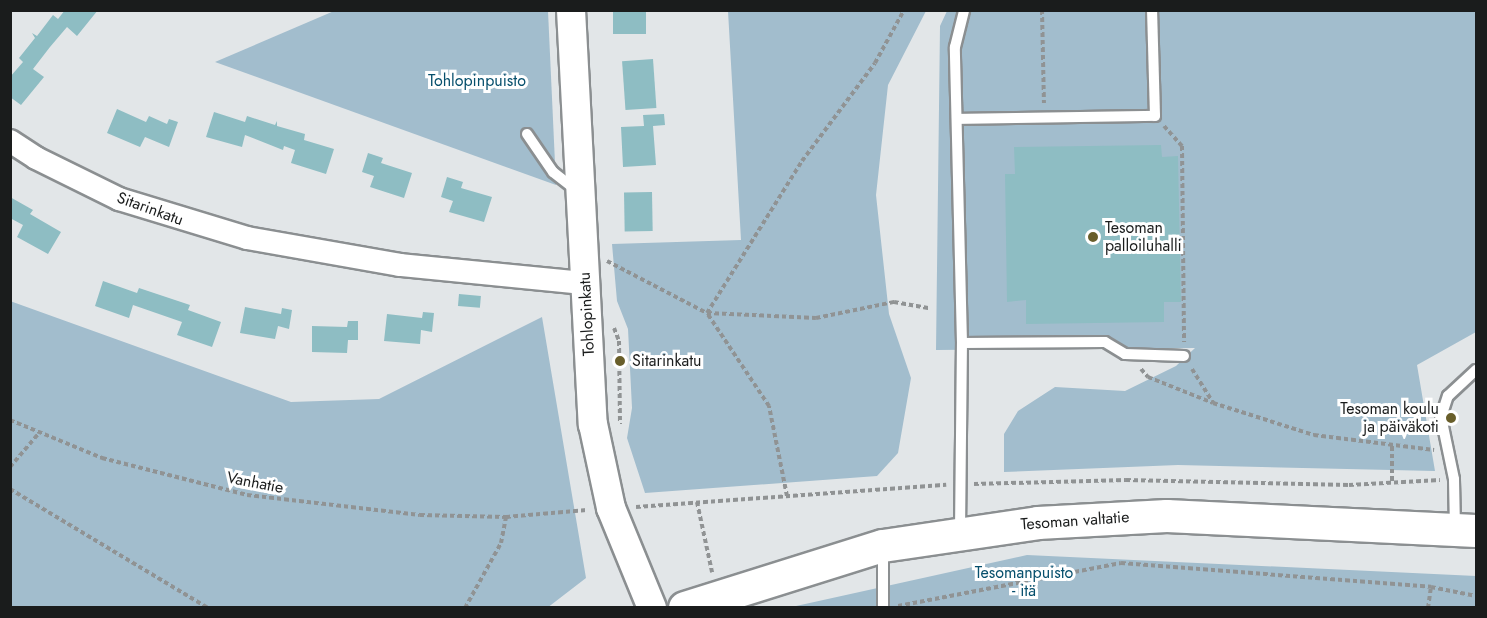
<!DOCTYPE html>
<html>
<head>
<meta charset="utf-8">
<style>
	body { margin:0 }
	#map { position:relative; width:1487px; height:618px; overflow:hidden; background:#e2e6e8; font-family:Jost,sans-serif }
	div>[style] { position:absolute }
	.green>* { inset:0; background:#a2bdcd }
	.building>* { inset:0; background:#8ebdc3; transform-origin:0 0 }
	.path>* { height:4px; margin-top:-2px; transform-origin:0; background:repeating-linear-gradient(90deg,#909394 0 4.5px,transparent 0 7.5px) }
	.roads { filter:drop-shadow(2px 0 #8b8f91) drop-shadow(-2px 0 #8b8f91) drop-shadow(0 2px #8b8f91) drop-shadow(0 -2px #8b8f91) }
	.service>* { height:10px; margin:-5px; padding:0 5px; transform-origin:5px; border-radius:5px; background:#fff }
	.minor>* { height:22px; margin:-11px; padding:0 11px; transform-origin:11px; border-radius:11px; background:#fff }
	.tertiary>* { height:28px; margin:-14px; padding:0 14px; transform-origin:14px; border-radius:14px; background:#fff }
	.secondary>* { height:32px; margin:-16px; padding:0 16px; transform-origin:16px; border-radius:16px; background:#fff }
	.dots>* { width:16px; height:16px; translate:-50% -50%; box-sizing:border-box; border:3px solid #fff; border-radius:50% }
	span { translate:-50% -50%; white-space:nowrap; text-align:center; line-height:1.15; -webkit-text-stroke:6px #fff; paint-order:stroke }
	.park-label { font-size:16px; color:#064f6c }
	.street-label { font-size:16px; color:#1a1c1c }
	.poi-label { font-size:16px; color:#1a1c1c }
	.left { translate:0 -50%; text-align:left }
	.right { translate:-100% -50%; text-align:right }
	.frame { position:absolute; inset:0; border:12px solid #1a1c1c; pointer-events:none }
</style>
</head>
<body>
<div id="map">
	<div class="green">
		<div style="clip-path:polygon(334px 11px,548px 11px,556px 185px,215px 62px)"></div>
		<div style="clip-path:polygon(728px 11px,926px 11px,888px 85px,876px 195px,889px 314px,911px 378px,898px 453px,877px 476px,645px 493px,627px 438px,632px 408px,628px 329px,617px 301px,612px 244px,741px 240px)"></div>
		<div style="clip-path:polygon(947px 11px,1476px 11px,1476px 332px,1417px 365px,1435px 471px,1178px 465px,1004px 472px,1004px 434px,1018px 411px,1055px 387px,1125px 391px,1176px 366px,1195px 348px,936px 350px,940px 26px)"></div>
		<div style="clip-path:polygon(10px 301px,291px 402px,379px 399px,542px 317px,586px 578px,547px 608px,11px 607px)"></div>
		<div style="clip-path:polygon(1027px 555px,1476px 576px,1476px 608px,787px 608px)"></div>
	</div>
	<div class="building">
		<div style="clip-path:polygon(65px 10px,98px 10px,77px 36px,67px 27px,50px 47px,33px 69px,44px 77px,21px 105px,10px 97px,10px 77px,23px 62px,19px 58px,35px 38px,32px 33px,37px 36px,53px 15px,58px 19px)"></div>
		<div style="left:613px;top:10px;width:33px;height:24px"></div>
		<div style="left:653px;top:59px;width:49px;height:31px;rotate:86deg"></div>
		<div style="clip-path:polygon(117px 109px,146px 122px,149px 116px,167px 124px,169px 119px,178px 122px,169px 147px,145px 137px,140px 147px,107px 133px)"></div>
		<div style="clip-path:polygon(214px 112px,245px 122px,247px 116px,275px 125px,277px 121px,277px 126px,305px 134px,304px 140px,334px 149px,326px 174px,291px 163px,295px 150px,284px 146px,283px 150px,245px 135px,242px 147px,206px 137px)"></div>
		<div style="clip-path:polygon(664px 114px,665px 125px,653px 126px,656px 165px,623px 167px,621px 127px,644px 126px,643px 115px)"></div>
		<div style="clip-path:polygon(1161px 145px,1162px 157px,1178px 156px,1181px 302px,1164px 302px,1164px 322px,1026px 324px,1026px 300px,1007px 302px,1005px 174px,1015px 174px,1014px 147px)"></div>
		<div style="clip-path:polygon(368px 153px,383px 158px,381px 163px,412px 173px,404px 198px,370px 187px,374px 176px,362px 172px)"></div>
		<div style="clip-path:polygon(447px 177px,463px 182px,461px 188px,492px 197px,484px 222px,449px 212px,453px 201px,441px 197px)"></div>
		<div style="left:652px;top:192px;width:39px;height:28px;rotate:89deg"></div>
		<div style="clip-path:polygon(10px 197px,33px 210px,30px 214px,61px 232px,48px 254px,17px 237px,23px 225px,10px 218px)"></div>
		<div style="clip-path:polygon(103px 281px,137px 293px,139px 288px,190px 305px,188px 310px,221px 322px,212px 347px,177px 335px,182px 322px,133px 305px,129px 318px,95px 306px)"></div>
		<div style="left:459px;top:294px;width:22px;height:12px;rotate:5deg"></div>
		<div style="clip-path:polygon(245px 307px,281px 314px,282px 308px,292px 310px,289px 329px,278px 326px,275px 339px,240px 333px)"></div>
		<div style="clip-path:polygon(423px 312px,434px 313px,432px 332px,421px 330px,420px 344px,384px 341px,387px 314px,422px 318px)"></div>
		<div style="clip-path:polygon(348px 321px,358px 321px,358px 340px,348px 340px,347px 353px,312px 352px,312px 326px,347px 327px)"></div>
	</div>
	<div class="path">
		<div style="left:1042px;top:10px;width:93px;rotate:88.8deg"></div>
		<div style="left:1164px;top:126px;width:27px;rotate:48deg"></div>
		<div style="left:1182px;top:146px;width:196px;rotate:89.4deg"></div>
		<div style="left:607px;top:261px;width:113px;rotate:27.5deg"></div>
		<div style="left:707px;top:313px;width:109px;rotate:2.6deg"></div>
		<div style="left:816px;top:318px;width:80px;rotate:-11.6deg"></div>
		<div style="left:894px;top:302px;width:36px;rotate:10deg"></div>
		<div style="left:614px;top:328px;width:14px;rotate:69deg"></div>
		<div style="left:619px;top:341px;width:83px;rotate:89.3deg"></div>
		<div style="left:1141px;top:369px;width:11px;rotate:49deg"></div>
		<div style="left:1148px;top:377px;width:70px;rotate:21.8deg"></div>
		<div style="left:1213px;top:403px;width:106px;rotate:17.6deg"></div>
		<div style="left:1314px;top:435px;width:121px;rotate:7.1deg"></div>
		<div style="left:1192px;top:369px;width:40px;rotate:58deg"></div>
		<div style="left:10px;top:420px;width:100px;rotate:22.4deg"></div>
		<div style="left:102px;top:458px;width:150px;rotate:14.3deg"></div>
		<div style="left:247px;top:495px;width:174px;rotate:6.6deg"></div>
		<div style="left:420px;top:515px;width:86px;rotate:1.3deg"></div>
		<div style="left:506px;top:517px;width:81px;rotate:-4.9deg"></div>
		<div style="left:1392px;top:446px;width:37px;rotate:90deg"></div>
		<div style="left:10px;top:467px;width:45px;rotate:-49.5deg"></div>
		<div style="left:974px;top:484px;width:152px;rotate:-1.5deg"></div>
		<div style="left:1126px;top:480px;width:223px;rotate:1.3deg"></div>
		<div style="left:1349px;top:485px;width:91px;rotate:-3.1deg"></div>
		<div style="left:10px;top:489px;width:231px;rotate:31deg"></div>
		<div style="left:787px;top:496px;width:92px;rotate:-101.3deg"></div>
		<div style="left:769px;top:406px;width:112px;rotate:-123.7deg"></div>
		<div style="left:707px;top:313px;width:179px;rotate:-58deg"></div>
		<div style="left:802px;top:161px;width:122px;rotate:-53.3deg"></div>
		<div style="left:875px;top:63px;width:60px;rotate:-61.3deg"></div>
		<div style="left:697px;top:502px;width:72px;rotate:77.9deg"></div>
		<div style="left:636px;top:507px;width:311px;rotate:-4.1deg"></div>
		<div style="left:898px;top:606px;width:227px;rotate:-10.9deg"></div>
		<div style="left:1121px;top:563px;width:311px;rotate:4.4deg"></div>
		<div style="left:1431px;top:587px;width:46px;rotate:11.3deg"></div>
		<div style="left:465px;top:608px;width:74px;rotate:-61deg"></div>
		<div style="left:501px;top:543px;width:26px;rotate:-79deg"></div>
		<div style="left:1428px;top:608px;width:21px;rotate:-82deg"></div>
	</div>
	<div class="roads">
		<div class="service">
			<div style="left:957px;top:119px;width:198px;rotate:-0.9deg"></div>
			<div style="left:1155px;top:116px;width:106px;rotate:-91.6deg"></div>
			<div style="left:527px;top:134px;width:46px;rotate:55.6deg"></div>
			<div style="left:553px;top:172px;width:31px;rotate:38deg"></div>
			<div style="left:962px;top:343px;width:143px;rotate:-0.4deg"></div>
			<div style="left:1105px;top:342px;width:23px;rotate:31deg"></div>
			<div style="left:1125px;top:354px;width:59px;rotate:1.9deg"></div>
			<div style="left:1455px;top:528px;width:49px;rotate:-91.2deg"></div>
			<div style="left:1454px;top:479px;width:63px;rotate:-101.8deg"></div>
			<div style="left:1441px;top:417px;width:22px;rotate:-72deg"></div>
			<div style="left:1448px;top:396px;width:38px;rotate:-43deg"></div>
			<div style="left:960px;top:531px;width:188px;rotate:-89.4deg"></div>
			<div style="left:962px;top:343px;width:296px;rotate:-91.4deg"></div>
			<div style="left:955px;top:47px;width:38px;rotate:-76deg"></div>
			<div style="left:883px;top:549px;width:59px;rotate:90deg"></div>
		</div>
		<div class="minor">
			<div style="left:10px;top:141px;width:31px;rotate:33deg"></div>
			<div style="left:36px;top:158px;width:93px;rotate:26.3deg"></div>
			<div style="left:119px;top:199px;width:134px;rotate:16.9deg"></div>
			<div style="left:247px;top:238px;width:155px;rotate:10deg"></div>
			<div style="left:400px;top:265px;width:186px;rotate:5.6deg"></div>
		</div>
		<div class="tertiary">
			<div style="left:571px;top:10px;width:415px;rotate:87deg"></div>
			<div style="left:593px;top:424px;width:86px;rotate:77.9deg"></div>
			<div style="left:611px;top:508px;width:108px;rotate:67.7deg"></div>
		</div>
		<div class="secondary">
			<div style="left:685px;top:608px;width:207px;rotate:-17.4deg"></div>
			<div style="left:883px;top:546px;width:157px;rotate:-8.4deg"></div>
			<div style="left:1038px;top:523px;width:129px;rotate:-3.1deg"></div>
			<div style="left:1167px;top:516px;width:309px;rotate:2.8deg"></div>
		</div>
	</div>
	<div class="dots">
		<div style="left:1093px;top:237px;background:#685e2a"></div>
		<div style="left:620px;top:361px;background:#685e2a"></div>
		<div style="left:1451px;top:418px;background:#685e2a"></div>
	</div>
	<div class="park-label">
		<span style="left:477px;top:81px">Tohlopinpuisto</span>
		<span style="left:1024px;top:582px">Tesomanpuisto<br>- itä</span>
	</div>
	<div class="street-label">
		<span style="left:150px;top:209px;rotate:20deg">Sitarinkatu</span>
		<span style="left:587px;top:314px;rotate:-93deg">Tohlopinkatu</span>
		<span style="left:255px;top:483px;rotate:11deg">Vanhatie</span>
		<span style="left:1075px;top:521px;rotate:-4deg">Tesoman valtatie</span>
	</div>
	<div class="poi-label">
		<span class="left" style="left:1105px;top:237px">Tesoman<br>palloiluhalli</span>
		<span class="left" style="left:632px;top:361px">Sitarinkatu</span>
		<span class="right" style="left:1439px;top:418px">Tesoman koulu<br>ja päiväkoti</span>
	</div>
	<div class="frame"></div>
</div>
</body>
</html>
